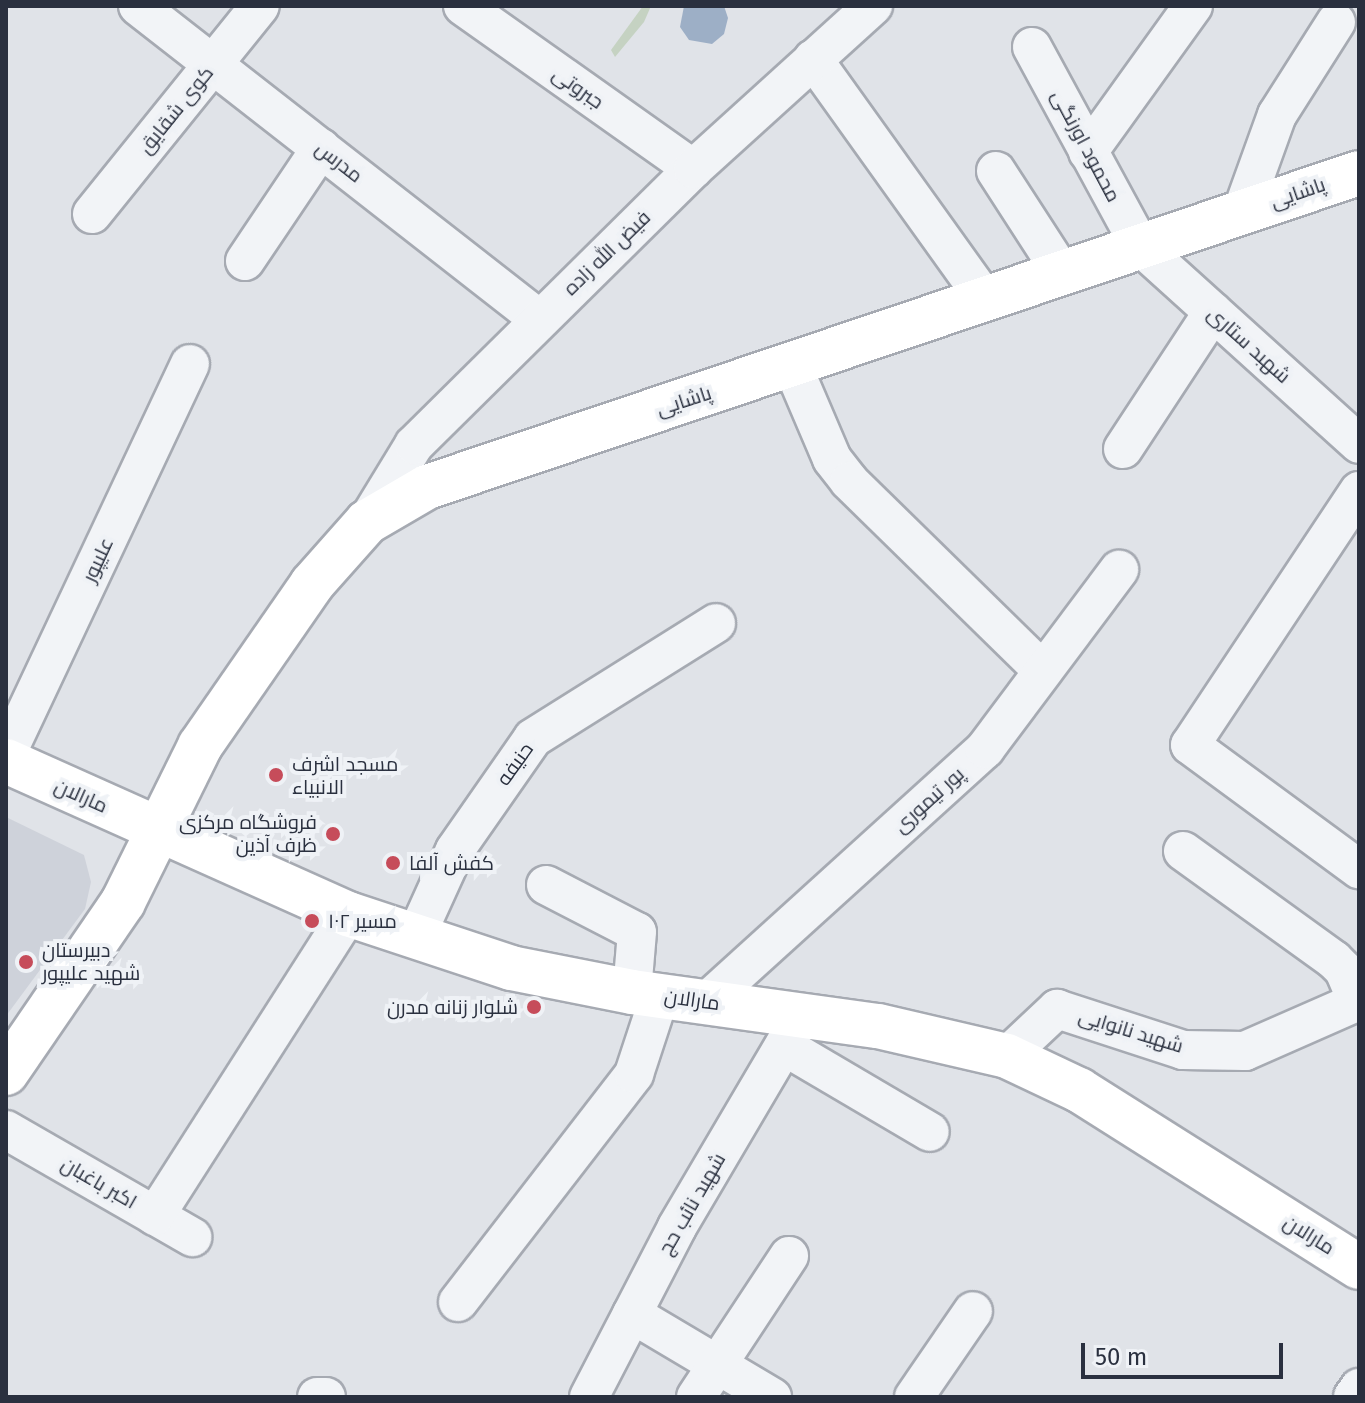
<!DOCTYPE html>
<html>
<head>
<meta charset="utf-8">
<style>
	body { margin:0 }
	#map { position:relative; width:1365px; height:1403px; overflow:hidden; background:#e0e3e8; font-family:"Fira Sans",Cairo,sans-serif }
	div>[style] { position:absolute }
	.built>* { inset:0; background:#ced2da }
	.green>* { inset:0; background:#c5d2c2 }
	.water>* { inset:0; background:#9dafc6 }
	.roads { filter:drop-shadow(2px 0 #a6aab2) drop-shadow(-2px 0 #a6aab2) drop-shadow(0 2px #a6aab2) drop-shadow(0 -2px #a6aab2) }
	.minor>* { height:38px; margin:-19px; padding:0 19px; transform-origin:19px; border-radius:19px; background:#f2f4f7 }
	.major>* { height:44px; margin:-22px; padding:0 22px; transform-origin:22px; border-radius:22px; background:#fff }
	.dots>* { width:22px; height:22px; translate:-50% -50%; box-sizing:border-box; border:4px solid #eff2f6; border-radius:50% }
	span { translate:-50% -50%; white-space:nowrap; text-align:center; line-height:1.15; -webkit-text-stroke:8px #eff2f6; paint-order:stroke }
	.street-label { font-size:20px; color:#2a303f }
	.poi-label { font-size:20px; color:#2a303f }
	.left { translate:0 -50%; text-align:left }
	.right { translate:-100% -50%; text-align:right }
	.frame { position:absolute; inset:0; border:8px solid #2a303f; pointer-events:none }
	.scale { position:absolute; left:1081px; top:1343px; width:202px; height:36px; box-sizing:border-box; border:4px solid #2a303f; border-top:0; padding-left:10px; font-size:24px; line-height:28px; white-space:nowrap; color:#2a303f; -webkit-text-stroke:6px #eff2f6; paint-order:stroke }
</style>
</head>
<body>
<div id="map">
	<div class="built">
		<div style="clip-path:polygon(6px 817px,84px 855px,91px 882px,85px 909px,6px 1016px)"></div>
	</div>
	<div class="green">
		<div style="clip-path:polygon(643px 6px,651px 6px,644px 22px,615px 57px,611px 50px)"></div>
	</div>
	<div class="water">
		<div style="clip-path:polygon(684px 6px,724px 6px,728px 18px,724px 34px,712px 44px,689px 40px,680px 27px)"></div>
	</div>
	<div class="roads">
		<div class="minor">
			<div style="left:138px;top:6px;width:509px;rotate:37.97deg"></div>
			<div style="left:463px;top:6px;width:282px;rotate:35.3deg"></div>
			<div style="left:1032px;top:47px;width:226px;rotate:61.5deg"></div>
			<div style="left:1140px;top:246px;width:295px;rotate:42.1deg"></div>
			<div style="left:813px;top:59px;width:294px;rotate:54.4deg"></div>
			<div style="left:1088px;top:152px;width:180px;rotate:-54.3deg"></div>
			<div style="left:996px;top:171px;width:121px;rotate:57.1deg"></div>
			<div style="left:1242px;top:212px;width:103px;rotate:-70.2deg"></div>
			<div style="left:1277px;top:115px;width:110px;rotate:-57.6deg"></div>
			<div style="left:92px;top:214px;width:267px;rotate:-51.1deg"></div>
			<div style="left:245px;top:261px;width:136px;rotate:-56.1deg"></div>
			<div style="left:792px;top:365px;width:102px;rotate:66.9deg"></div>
			<div style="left:832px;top:459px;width:28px;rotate:52deg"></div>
			<div style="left:849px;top:481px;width:270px;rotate:44.4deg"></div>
			<div style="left:1123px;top:449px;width:164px;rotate:-56.7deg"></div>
			<div style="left:1359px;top:491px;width:305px;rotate:123.6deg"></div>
			<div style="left:1190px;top:745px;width:210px;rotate:36.3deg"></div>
			<div style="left:367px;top:522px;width:90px;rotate:-58.6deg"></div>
			<div style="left:414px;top:445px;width:392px;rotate:-44.7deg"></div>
			<div style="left:693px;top:169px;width:243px;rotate:-42.2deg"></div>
			<div style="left:6px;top:755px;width:432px;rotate:-64.8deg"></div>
			<div style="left:1183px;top:851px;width:186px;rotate:35.8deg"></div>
			<div style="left:1334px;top:960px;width:14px;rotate:45deg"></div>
			<div style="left:1344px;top:970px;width:34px;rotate:67deg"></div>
			<div style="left:546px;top:885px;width:102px;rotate:27.3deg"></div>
			<div style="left:637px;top:932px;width:60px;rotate:94.8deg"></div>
			<div style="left:416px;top:936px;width:94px;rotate:-65.6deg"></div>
			<div style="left:455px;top:850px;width:136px;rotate:-55.1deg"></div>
			<div style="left:533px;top:738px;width:216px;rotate:-32.1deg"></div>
			<div style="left:706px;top:1002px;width:377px;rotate:-42.2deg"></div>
			<div style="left:985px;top:749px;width:224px;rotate:-53.2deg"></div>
			<div style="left:784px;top:1046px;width:169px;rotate:30.5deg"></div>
			<div style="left:1007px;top:1056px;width:69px;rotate:-43.2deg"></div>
			<div style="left:1057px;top:1009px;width:133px;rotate:18deg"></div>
			<div style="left:1183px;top:1050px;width:62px;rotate:0.9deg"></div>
			<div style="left:1245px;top:1051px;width:124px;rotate:-23.7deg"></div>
			<div style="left:6px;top:1130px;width:215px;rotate:29.9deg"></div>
			<div style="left:155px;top:1216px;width:358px;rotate:-57.4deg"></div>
			<div style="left:458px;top:1302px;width:288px;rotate:-52.3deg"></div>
			<div style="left:634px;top:1074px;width:83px;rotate:-71.8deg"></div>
			<div style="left:632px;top:1314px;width:163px;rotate:30.7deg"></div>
			<div style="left:317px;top:1397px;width:9px"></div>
			<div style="left:589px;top:1397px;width:191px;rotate:-62.6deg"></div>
			<div style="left:677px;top:1227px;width:246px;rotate:-59.5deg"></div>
			<div style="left:696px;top:1397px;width:169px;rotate:-56.6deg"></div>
			<div style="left:914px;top:1397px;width:104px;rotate:-55.5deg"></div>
			<div style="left:1353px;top:1397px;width:11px;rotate:-56deg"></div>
		</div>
		<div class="major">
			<div style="left:6px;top:761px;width:375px;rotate:24.1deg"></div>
			<div style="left:348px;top:914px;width:172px;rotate:18.3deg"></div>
			<div style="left:511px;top:968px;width:123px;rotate:11.2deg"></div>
			<div style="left:632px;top:992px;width:248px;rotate:7.9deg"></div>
			<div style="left:878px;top:1026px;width:132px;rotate:13.1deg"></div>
			<div style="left:1007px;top:1056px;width:80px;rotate:25.3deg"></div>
			<div style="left:1079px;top:1090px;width:331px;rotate:32.3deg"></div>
			<div style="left:6px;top:1073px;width:207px;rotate:-55.6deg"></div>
			<div style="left:123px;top:902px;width:174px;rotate:-63.7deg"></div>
			<div style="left:200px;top:746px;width:197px;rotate:-55.3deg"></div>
			<div style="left:312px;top:584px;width:83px;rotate:-48.4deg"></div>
			<div style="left:367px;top:522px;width:69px;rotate:-30.3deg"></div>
			<div style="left:427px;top:487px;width:983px;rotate:-18.62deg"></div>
		</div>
	</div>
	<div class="dots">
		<div style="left:276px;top:775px;background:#c64c5a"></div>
		<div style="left:333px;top:834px;background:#c64c5a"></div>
		<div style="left:393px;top:863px;background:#c64c5a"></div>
		<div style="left:312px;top:921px;background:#c64c5a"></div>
		<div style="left:26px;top:962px;background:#c64c5a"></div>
		<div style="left:534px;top:1007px;background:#c64c5a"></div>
	</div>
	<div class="street-label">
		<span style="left:578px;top:88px;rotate:35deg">جبروتی</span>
		<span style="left:176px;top:110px;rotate:-51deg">کوی شقایق</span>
		<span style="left:1086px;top:146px;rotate:62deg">محمود اورنگی</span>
		<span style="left:339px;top:162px;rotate:38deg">مدرس</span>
		<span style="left:1298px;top:193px;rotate:-19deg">پاشایی</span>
		<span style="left:607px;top:253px;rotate:-44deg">فیض الله زاده</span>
		<span style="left:1249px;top:345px;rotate:42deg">شهبد ستاری</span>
		<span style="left:684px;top:401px;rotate:-18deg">پاشایی</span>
		<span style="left:98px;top:560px;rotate:-65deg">علیپور</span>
		<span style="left:515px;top:764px;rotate:-54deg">حنیفه</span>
		<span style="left:81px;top:796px;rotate:24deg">مارالان</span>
		<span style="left:929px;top:800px;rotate:-42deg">پور تیموری</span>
		<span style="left:692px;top:1000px;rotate:8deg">مارالان</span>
		<span style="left:1131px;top:1031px;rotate:17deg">شهید نانوایی</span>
		<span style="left:99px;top:1183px;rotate:30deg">اکبر باغبان</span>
		<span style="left:692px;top:1204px;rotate:-60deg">شهید نائب حج</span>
		<span style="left:1309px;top:1235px;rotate:32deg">مارالان</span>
	</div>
	<div class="poi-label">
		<span class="left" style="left:292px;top:776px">مسجد اشرف<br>الانبیاء</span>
		<span class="right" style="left:317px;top:834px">فروشگاه مرکزی<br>ظرف آذین</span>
		<span class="left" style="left:409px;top:863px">کفش آلفا</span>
		<span class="left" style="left:328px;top:921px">مسیر ۱۰۲</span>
		<span class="left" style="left:42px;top:962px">دبیرستان<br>شهید علیپور</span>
		<span class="right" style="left:518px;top:1007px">شلوار زنانه مدرن</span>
	</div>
	<div class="frame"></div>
	<div class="scale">50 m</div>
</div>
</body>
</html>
